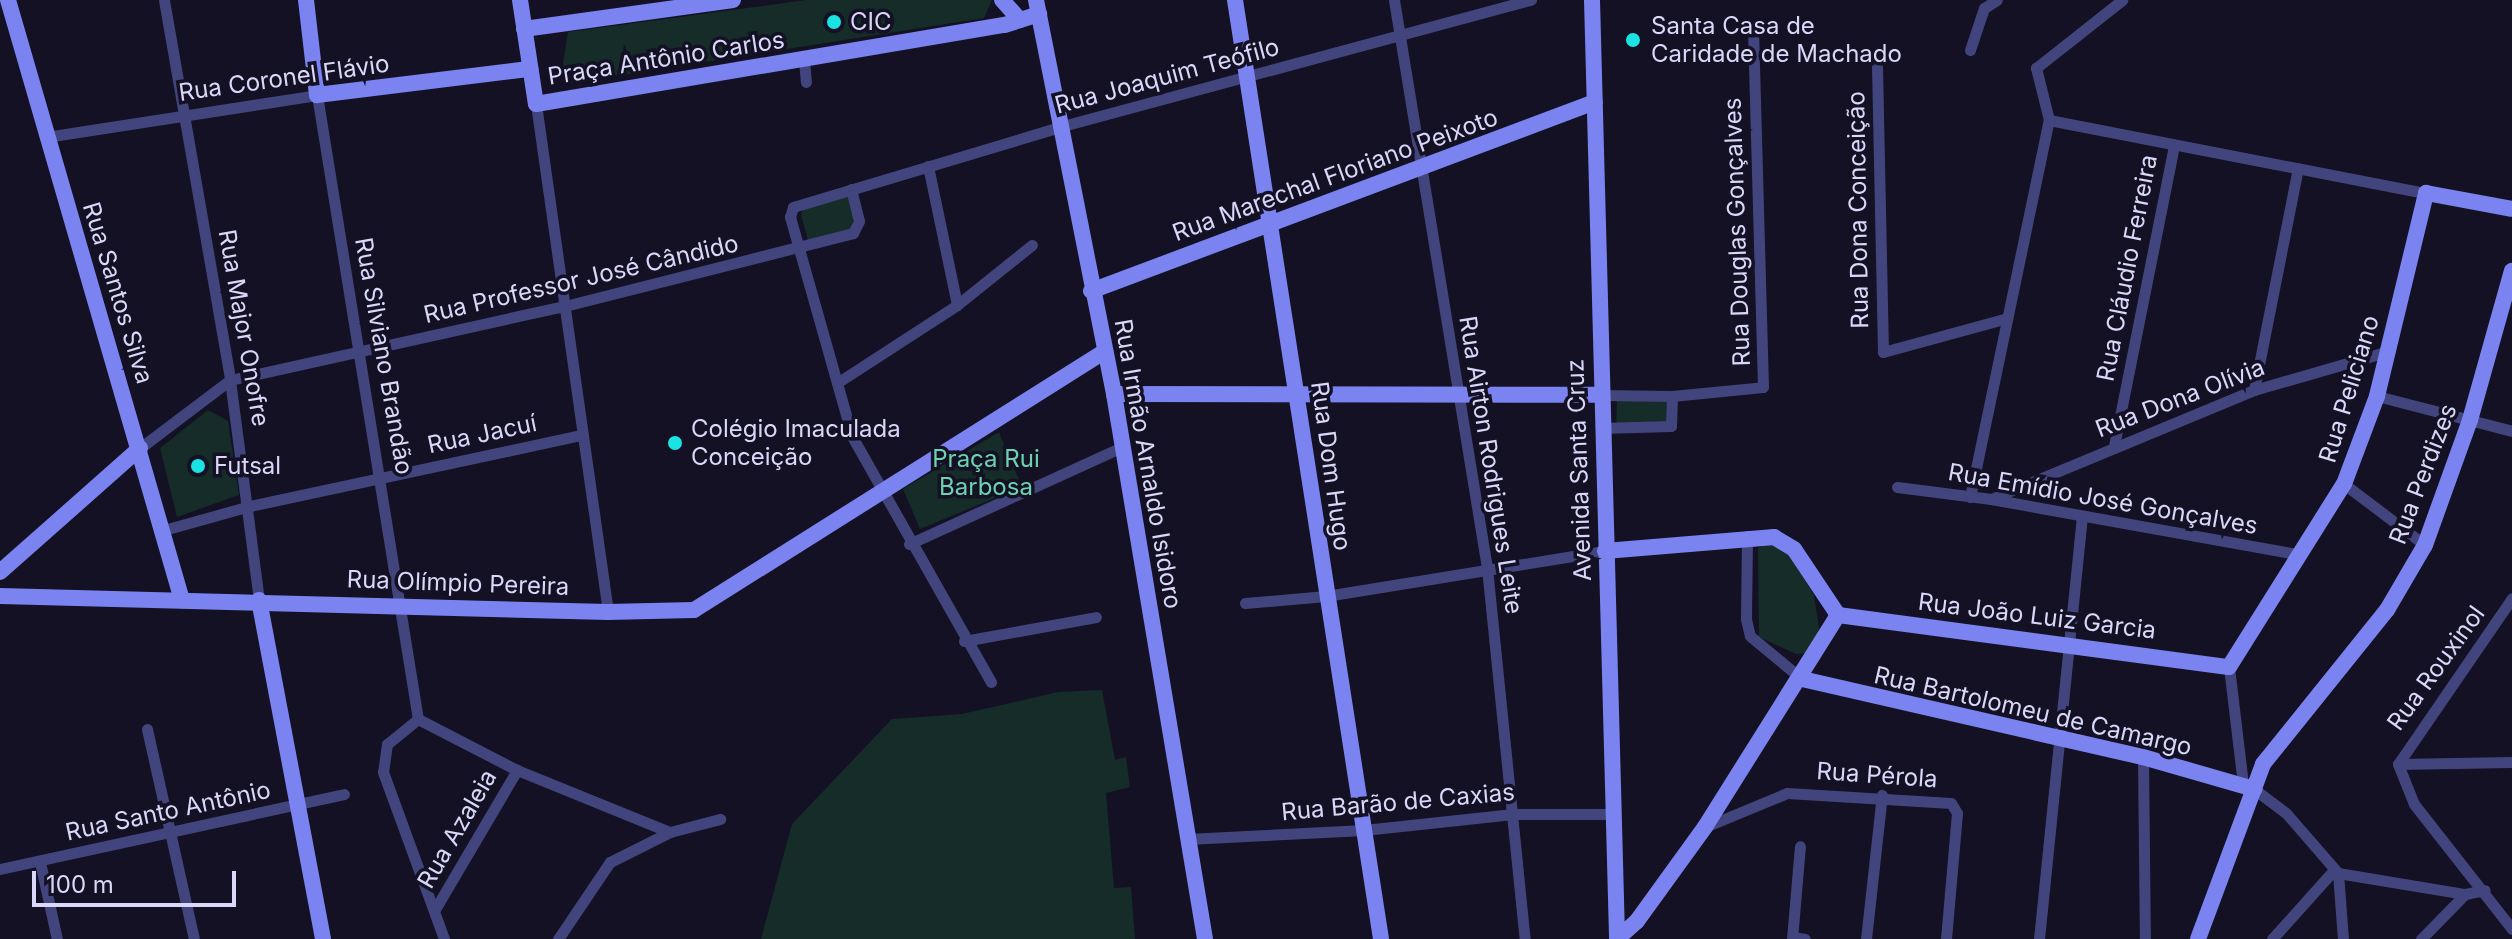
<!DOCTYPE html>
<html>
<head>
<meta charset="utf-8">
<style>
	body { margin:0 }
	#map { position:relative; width:2512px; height:939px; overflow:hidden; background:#131123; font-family:Inter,sans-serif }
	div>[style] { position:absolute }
	.green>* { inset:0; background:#152c29; transform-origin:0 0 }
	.street>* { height:11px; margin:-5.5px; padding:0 5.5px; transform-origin:5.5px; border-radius:5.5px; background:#42457d }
	.secondary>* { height:16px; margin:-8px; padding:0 8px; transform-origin:8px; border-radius:8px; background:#7a83ef }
	.dots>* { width:22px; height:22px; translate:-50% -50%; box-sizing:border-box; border:4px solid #131123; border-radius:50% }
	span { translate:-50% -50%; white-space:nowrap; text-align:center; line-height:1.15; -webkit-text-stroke:7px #131123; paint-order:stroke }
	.poi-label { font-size:24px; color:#d9d8fa }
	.left { translate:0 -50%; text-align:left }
	.street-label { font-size:24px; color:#d9d8fa }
	.park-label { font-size:24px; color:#6cd2af }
	.scale { position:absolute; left:32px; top:871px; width:204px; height:36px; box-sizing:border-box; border:4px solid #d9d8fa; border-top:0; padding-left:10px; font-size:24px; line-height:28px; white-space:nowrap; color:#d9d8fa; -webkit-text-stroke:6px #131123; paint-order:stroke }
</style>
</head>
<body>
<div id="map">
	<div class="green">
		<div style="clip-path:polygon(806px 0,992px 0,984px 18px,572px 83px,562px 70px,568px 32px)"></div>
		<div style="clip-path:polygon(848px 195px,854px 219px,850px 229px,808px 240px,801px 215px,805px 206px)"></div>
		<div style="left:1617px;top:400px;width:54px;height:24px;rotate:2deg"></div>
		<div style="clip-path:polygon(208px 410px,228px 421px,239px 495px,177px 517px,160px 448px)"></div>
		<div style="clip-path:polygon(999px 432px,1022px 487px,920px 529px,903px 489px)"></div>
		<div style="clip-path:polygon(1774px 542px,1786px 550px,1814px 595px,1820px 634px,1809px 653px,1796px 654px,1759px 637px,1758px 548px)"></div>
		<div style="clip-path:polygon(1102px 690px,1115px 760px,1126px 757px,1130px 787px,1106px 793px,1114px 888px,1131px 887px,1135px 939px,761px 939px,792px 824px,892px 719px,962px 714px,1058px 692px)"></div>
	</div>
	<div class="street">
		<div style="left:164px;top:0;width:386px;rotate:80.1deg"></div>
		<div style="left:230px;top:380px;width:222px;rotate:82.5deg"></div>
		<div style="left:1394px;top:0;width:576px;rotate:80.7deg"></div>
		<div style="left:1487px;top:568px;width:373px;rotate:84.2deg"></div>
		<div style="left:1970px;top:50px;width:44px;rotate:-71.6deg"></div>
		<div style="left:1984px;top:8px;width:15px;rotate:-32deg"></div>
		<div style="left:804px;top:60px;width:22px;rotate:85deg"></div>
		<div style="left:1877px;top:66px;width:286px;rotate:88.8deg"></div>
		<div style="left:1883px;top:352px;width:129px;rotate:-15.3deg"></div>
		<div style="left:536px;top:104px;width:513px;rotate:81.93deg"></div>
		<div style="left:2049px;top:120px;width:384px;rotate:11deg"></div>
		<div style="left:46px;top:137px;width:274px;rotate:-8.8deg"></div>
		<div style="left:317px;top:95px;width:632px;rotate:80.81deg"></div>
		<div style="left:928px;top:166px;width:142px;rotate:78.2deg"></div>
		<div style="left:837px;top:383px;width:143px;rotate:-33deg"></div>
		<div style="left:957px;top:305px;width:96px;rotate:-38.7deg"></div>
		<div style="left:2254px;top:390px;width:226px;rotate:-78.8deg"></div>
		<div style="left:1601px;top:395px;width:71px;rotate:0.8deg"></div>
		<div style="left:1672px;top:396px;width:91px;rotate:-5.6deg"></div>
		<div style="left:1763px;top:387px;width:358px;rotate:-91.6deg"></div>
		<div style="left:2377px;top:396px;width:139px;rotate:14.5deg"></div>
		<div style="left:1602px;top:428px;width:69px;rotate:-1.7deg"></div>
		<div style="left:1671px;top:426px;width:30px;rotate:-88deg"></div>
		<div style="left:2114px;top:446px;width:306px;rotate:-78.7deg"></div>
		<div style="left:140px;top:448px;width:113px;rotate:-37.1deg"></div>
		<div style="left:230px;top:380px;width:343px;rotate:-12.5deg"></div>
		<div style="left:565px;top:306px;width:297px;rotate:-14.2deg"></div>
		<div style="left:853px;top:233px;width:13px;rotate:-63deg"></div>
		<div style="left:859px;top:221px;width:33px;rotate:-104deg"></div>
		<div style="left:2344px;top:484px;width:101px;rotate:37deg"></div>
		<div style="left:1897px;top:487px;width:95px;rotate:7.3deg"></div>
		<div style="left:1991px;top:499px;width:315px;rotate:10.2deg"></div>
		<div style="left:1970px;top:497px;width:385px;rotate:-78.2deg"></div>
		<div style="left:2049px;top:120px;width:54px;rotate:-104deg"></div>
		<div style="left:2036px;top:68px;width:110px;rotate:-38.3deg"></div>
		<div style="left:1991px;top:499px;width:285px;rotate:-22.5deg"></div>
		<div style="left:2254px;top:390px;width:141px;rotate:-16.1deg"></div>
		<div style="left:164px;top:530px;width:89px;rotate:-15.6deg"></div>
		<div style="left:250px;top:506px;width:340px;rotate:-12.1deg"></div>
		<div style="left:1747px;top:536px;width:83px;rotate:90.7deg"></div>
		<div style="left:1746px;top:619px;width:17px;rotate:77deg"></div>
		<div style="left:1750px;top:636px;width:67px;rotate:39.6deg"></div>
		<div style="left:909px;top:544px;width:234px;rotate:-24.5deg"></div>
		<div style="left:1245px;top:603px;width:81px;rotate:-4.9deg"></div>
		<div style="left:1326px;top:596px;width:283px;rotate:-9.2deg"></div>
		<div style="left:964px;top:641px;width:134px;rotate:-10.3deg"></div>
		<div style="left:2229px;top:667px;width:119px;rotate:83.2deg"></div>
		<div style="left:991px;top:682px;width:283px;rotate:-119.5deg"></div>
		<div style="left:852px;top:436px;width:228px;rotate:-105.8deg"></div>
		<div style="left:790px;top:217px;width:10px;rotate:-73deg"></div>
		<div style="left:793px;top:207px;width:278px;rotate:-16.7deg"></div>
		<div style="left:1059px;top:127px;width:489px;rotate:-15.1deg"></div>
		<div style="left:418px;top:719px;width:111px;rotate:27.3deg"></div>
		<div style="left:517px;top:770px;width:165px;rotate:22.1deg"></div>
		<div style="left:418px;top:719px;width:40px;rotate:141deg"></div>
		<div style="left:387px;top:744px;width:28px;rotate:98deg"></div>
		<div style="left:383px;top:772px;width:178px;rotate:69.9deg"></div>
		<div style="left:147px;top:729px;width:215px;rotate:77.4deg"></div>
		<div style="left:2143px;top:757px;width:182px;rotate:89.4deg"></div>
		<div style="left:2398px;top:764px;width:43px;rotate:68.2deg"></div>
		<div style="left:2414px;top:804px;width:159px;rotate:51.9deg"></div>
		<div style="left:2398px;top:764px;width:201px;rotate:-55.5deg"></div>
		<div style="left:2398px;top:764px;width:114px;rotate:-1deg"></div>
		<div style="left:2254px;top:789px;width:40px;rotate:37deg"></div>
		<div style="left:2286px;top:813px;width:79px;rotate:49.1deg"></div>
		<div style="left:2338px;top:873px;width:129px;rotate:9.4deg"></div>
		<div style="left:2465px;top:894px;width:20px;rotate:-11deg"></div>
		<div style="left:1705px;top:827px;width:89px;rotate:-22.5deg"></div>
		<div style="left:1787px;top:793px;width:164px;rotate:3.5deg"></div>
		<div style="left:1951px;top:803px;width:12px;rotate:59deg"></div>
		<div style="left:1957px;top:813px;width:126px;rotate:95deg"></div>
		<div style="left:1187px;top:839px;width:177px;rotate:-2.9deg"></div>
		<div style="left:1364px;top:830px;width:150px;rotate:-6.1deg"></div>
		<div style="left:1513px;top:814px;width:100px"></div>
		<div style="left:40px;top:862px;width:79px;rotate:77.6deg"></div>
		<div style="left:0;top:869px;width:352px;rotate:-12.3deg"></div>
		<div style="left:2338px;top:873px;width:66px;rotate:85.7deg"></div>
		<div style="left:434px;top:911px;width:164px;rotate:-59.5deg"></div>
		<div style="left:1793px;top:937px;width:12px;rotate:9deg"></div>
		<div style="left:558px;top:939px;width:93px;rotate:-56deg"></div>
		<div style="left:610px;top:862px;width:67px;rotate:-26.6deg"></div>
		<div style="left:670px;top:832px;width:52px;rotate:-14.6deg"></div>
		<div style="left:1792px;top:939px;width:93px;rotate:-85.1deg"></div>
		<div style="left:1866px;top:939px;width:145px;rotate:-83.7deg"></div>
		<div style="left:2039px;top:939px;width:425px;rotate:-84.2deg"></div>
		<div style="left:2272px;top:939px;width:93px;rotate:-48.1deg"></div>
		<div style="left:2421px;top:939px;width:63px;rotate:-45.6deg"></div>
	</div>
	<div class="secondary">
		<div style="left:8px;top:0;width:625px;rotate:73.83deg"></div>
		<div style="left:306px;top:0;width:96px;rotate:83.4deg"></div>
		<div style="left:317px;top:95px;width:215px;rotate:-7deg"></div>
		<div style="left:520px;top:0;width:105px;rotate:81.3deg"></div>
		<div style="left:536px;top:104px;width:476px;rotate:-9.6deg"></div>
		<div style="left:1005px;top:25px;width:36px;rotate:-18deg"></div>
		<div style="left:1002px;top:0;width:27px;rotate:48deg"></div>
		<div style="left:1036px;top:0;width:402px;rotate:78.8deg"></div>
		<div style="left:1114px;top:394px;width:553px;rotate:80.52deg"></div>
		<div style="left:1235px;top:0;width:950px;rotate:81.16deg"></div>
		<div style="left:1592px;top:0;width:939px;rotate:88.47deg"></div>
		<div style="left:524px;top:29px;width:211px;rotate:-7.9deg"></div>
		<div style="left:1091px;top:291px;width:538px;rotate:-20.56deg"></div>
		<div style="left:1114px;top:394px;width:487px;rotate:0.1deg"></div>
		<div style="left:1605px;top:551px;width:170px;rotate:-4.7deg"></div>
		<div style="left:1774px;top:537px;width:23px;rotate:31deg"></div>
		<div style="left:1794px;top:549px;width:79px;rotate:56.3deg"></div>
		<div style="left:0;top:572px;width:187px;rotate:-41.5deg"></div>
		<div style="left:0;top:596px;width:608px;rotate:1.51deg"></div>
		<div style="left:608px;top:612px;width:86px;rotate:-1.3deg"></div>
		<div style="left:694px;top:610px;width:486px;rotate:-32.2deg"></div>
		<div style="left:259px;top:600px;width:345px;rotate:79.3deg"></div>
		<div style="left:1838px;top:615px;width:394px;rotate:7.6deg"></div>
		<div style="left:2229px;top:667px;width:216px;rotate:-57.9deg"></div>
		<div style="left:2344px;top:484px;width:94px;rotate:-69.4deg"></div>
		<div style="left:2377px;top:396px;width:209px;rotate:-76.4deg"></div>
		<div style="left:2426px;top:193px;width:87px;rotate:10.5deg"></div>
		<div style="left:1802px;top:679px;width:350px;rotate:12.9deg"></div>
		<div style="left:2143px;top:757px;width:116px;rotate:16.1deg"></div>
		<div style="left:1617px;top:939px;width:27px;rotate:-42deg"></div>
		<div style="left:1637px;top:921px;width:116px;rotate:-54.1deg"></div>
		<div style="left:1705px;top:827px;width:250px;rotate:-57.9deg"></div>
		<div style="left:2198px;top:939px;width:187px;rotate:-69.6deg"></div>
		<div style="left:2263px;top:764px;width:198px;rotate:-51.2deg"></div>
		<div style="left:2387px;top:610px;width:75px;rotate:-59.7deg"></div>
		<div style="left:2425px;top:545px;width:133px;rotate:-70.2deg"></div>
		<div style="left:2470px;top:420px;width:155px;rotate:-74.3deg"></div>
	</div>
	<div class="dots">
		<div style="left:834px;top:22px;background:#1be3e3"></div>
		<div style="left:1633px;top:40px;background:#1be3e3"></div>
		<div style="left:675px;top:443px;background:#1be3e3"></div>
		<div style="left:198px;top:466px;background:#1be3e3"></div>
	</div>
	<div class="poi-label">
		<span class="left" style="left:850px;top:22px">CIC</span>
		<span class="left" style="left:1651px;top:40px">Santa Casa de<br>Caridade de Machado</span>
		<span class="left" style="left:691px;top:443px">Colégio Imaculada<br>Conceição</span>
		<span class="left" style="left:214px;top:466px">Futsal</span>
	</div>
	<div class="street-label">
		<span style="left:666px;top:58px;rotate:-9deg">Praça Antônio Carlos</span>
		<span style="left:1167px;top:76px;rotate:-15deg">Rua Joaquim Teófilo</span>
		<span style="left:284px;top:78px;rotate:-8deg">Rua Coronel Flávio</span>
		<span style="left:1335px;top:175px;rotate:-20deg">Rua Marechal Floriano Peixoto</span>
		<span style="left:1858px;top:210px;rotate:-91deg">Rua Dona Conceição</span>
		<span style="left:1737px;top:232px;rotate:-92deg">Rua Douglas Gonçalves</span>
		<span style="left:2127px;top:268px;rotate:-79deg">Rua Cláudio Ferreira</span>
		<span style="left:581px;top:279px;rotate:-13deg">Rua Professor José Cândido</span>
		<span style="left:118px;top:293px;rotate:73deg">Rua Santos Silva</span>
		<span style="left:244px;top:328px;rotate:80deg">Rua Major Onofre</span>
		<span style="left:384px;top:356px;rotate:80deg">Rua Silviano Brandão</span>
		<span style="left:2349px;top:389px;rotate:-73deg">Rua Peliciano</span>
		<span style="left:2180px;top:398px;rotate:-21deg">Rua Dona Olívia</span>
		<span style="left:482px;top:434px;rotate:-12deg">Rua Jacuí</span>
		<span style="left:1148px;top:464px;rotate:80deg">Rua Irmão Arnaldo Isidoro</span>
		<span style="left:1491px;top:465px;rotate:81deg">Rua Airton Rodrigues Leite</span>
		<span style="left:1331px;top:466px;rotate:82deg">Rua Dom Hugo</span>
		<span style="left:1579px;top:470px;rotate:-92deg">Avenida Santa Cruz</span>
		<span style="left:2423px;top:474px;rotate:-69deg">Rua Perdizes</span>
		<span style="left:2103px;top:499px;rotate:10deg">Rua Emídio José Gonçalves</span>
		<span style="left:458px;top:583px;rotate:2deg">Rua Olímpio Pereira</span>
		<span style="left:2037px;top:616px;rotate:7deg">Rua João Luiz Garcia</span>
		<span style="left:2436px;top:668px;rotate:-54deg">Rua Rouxinol</span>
		<span style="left:2033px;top:711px;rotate:13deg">Rua Bartolomeu de Camargo</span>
		<span style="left:1877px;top:775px;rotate:4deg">Rua Pérola</span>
		<span style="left:1398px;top:802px;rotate:-5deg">Rua Barão de Caxias</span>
		<span style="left:168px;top:811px;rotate:-12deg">Rua Santo Antônio</span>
		<span style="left:457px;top:829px;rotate:-60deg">Rua Azaleia</span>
	</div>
	<div class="park-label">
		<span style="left:986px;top:473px">Praça Rui<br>Barbosa</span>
	</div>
	<div class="scale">100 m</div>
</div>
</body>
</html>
